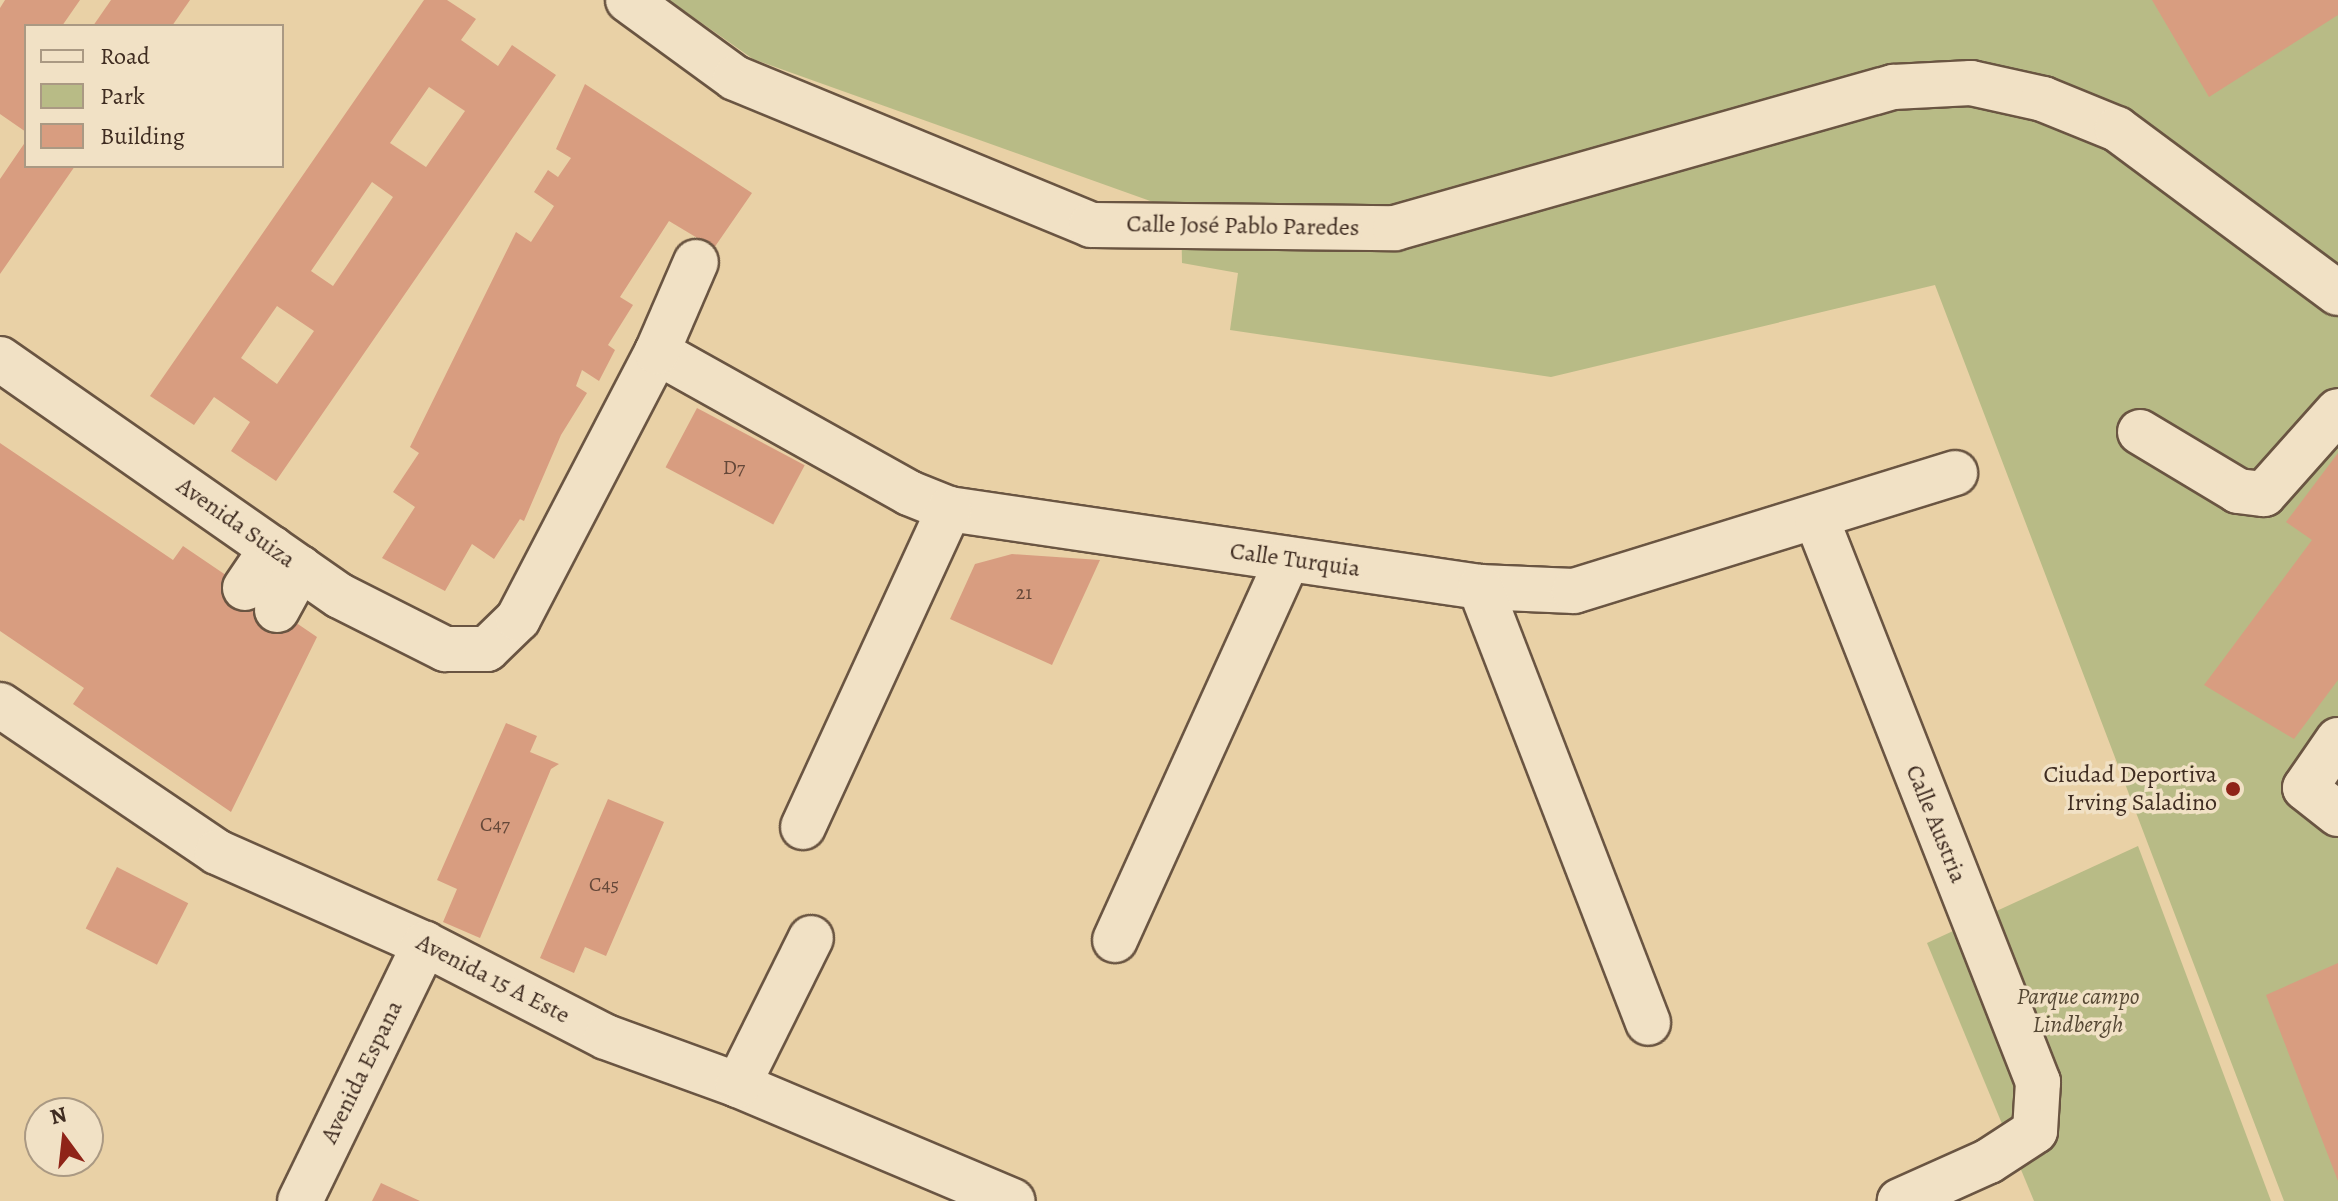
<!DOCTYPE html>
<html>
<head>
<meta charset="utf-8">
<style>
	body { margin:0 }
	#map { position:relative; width:2338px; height:1201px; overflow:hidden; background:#e9d1a6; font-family:Alegreya,serif }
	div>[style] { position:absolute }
	.green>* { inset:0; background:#b8bb86 }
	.building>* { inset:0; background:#d89d80; transform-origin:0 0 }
	.roads { filter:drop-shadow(2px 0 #6a5542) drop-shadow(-2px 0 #6a5542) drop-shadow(0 2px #6a5542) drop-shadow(0 -2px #6a5542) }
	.minor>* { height:44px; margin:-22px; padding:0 22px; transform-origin:22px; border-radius:22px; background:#f1e1c5 }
	.dots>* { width:22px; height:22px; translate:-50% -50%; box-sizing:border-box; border:4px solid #f1e1c5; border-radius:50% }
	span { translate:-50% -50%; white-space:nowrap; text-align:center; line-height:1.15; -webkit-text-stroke:7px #f1e1c5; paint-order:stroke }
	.number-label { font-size:20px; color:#654839 }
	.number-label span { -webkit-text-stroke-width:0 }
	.street-label { font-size:24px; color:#3f2c21 }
	.poi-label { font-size:24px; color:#3f2c21 }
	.right { translate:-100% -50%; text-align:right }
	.park-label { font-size:24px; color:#574935; font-style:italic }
	.legend { position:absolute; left:24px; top:24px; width:260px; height:144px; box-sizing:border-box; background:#f1e1c5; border:2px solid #aa9983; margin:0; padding:10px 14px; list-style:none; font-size:24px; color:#3f2c21 }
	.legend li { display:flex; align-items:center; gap:16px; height:40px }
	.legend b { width:40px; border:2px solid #aa9983 }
	.north { position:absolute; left:24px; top:1097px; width:80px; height:80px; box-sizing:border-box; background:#f1e1c5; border:2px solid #aa9983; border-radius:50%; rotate:345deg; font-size:22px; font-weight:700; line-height:32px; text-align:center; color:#3f2c21 }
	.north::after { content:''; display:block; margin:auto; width:28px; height:36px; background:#8f2418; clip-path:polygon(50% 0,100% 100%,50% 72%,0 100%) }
</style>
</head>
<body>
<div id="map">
	<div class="green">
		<div style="clip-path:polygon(669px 0,2338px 0,2338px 1201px,2284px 1201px,1935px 285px,1551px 377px,1230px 330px,1238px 273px,1182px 263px,1181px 212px,753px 59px)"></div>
		<div style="clip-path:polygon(2138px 846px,2271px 1201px,2034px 1201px,1927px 943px)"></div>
	</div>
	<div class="building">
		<div style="clip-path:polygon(5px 0,80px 0,62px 26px,26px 26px,26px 132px,0 114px,0 8px)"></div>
		<div style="clip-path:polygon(111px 0,190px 0,172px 26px,93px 26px)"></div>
		<div style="clip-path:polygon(evenodd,424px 0,447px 0,476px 19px,461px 40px,498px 66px,512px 45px,556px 75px,276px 481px,231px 451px,250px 422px,214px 397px,194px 425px,150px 396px,424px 0,429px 87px,465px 111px,426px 167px,390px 143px,429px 87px,424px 0,372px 182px,393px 197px,333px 286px,311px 271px,372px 182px,424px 0,277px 306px,314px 331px,277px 384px,241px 358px,277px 306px)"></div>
		<div style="clip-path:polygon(2152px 0,2338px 0,2338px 15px,2209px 97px)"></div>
		<div style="clip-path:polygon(585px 84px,752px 193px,714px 248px,669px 221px,620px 297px,633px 305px,608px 345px,615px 350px,599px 381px,582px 370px,576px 386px,587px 393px,561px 435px,524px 521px,520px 519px,494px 559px,472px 544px,445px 591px,382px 558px,415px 507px,393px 492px,419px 453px,410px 447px,516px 232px,531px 242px,554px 206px,534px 192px,548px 170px,558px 177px,571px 158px,556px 149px)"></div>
		<div style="clip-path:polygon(26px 141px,26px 166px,75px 166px,0 274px,0 179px)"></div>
		<div style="left:697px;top:408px;width:122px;height:67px;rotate:28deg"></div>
		<div style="clip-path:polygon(0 443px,173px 560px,183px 546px,317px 637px,231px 812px,73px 704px,84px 688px,0 631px)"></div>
		<div style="clip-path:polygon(2338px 453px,2338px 680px,2294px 739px,2204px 685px,2312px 540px,2286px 522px)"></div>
		<div style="clip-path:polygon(1012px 554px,1100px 560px,1052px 665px,950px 619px,975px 564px)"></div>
		<div style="clip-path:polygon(506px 723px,537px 736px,530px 752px,559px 764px,551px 769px,480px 938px,443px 922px,457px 889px,437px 880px)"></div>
		<div style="clip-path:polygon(608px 799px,664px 822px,606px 956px,585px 947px,574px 973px,540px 958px)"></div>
		<div style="left:117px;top:867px;width:80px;height:69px;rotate:27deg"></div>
		<div style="clip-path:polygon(2338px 963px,2338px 1181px,2266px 995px)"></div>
		<div style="clip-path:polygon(381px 1183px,420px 1201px,372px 1201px)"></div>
	</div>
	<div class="roads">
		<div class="minor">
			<div style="left:628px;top:0;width:132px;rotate:36.1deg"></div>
			<div style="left:735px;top:78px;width:385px;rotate:22.4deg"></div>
			<div style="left:1091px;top:225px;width:304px;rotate:0.6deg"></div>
			<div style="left:1395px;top:228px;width:518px;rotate:-15.81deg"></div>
			<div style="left:1893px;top:87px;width:78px;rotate:-2.9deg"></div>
			<div style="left:1971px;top:83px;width:74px;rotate:12.5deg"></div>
			<div style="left:2043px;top:99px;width:80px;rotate:22.1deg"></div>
			<div style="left:2117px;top:129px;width:275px;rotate:36.6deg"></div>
			<div style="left:657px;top:352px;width:289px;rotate:29.2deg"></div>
			<div style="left:909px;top:493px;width:43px;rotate:21.8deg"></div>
			<div style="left:949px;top:509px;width:537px;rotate:8.36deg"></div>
			<div style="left:1480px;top:587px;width:94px;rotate:2.4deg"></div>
			<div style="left:1574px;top:591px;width:399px;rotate:-17.2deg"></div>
			<div style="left:0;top:359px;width:414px;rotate:34.9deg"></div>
			<div style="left:340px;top:596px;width:118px;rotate:26.8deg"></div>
			<div style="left:445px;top:649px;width:42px"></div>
			<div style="left:487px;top:649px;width:43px;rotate:-44.1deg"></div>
			<div style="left:518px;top:619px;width:301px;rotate:-62.5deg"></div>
			<div style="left:657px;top:352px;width:98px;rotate:-66.6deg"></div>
			<div style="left:2140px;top:432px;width:114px;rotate:31deg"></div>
			<div style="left:2238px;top:491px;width:26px;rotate:7deg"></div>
			<div style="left:2264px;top:494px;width:111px;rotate:-48.3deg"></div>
			<div style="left:1817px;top:520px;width:604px;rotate:68.53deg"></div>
			<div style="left:2038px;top:1082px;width:49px;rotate:93.5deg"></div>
			<div style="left:2035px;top:1131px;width:55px;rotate:146.9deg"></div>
			<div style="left:1989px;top:1161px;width:98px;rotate:155.8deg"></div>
			<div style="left:1480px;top:587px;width:467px;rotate:68.9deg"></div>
			<div style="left:245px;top:588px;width:48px;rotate:-56deg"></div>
			<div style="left:277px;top:610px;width:48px;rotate:-61.3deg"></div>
			<div style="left:0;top:705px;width:262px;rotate:34.1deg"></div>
			<div style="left:217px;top:852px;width:227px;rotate:23.9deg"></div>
			<div style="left:425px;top:944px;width:203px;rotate:27.2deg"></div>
			<div style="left:606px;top:1037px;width:140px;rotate:20deg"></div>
			<div style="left:738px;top:1085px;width:298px;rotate:22.9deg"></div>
			<div style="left:2338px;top:740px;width:58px;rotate:124.5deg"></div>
			<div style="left:2305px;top:788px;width:42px;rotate:38.2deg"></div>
			<div style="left:803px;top:827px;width:350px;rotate:-65.3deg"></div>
			<div style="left:1115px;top:940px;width:418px;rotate:-65.6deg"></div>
			<div style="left:738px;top:1085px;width:164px;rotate:-63.6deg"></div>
			<div style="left:300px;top:1201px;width:286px;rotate:-64.1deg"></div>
		</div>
	</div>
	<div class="dots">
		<div style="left:2233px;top:789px;background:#8f2418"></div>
	</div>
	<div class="number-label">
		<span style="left:734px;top:467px">D7</span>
		<span style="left:1024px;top:592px">21</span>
		<span style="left:495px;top:824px">C47</span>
		<span style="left:604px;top:884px">C45</span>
	</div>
	<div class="street-label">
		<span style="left:1243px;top:226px;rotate:1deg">Calle José Pablo Paredes</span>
		<span style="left:236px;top:523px;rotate:35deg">Avenida Suiza</span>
		<span style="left:1295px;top:560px;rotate:8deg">Calle Turquia</span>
		<span style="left:1936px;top:824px;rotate:68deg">Calle Austria</span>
		<span style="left:493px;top:979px;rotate:27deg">Avenida 15 A Este</span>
		<span style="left:362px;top:1072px;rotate:-64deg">Avenida Espana</span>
	</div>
	<div class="poi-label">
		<span class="right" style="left:2217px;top:789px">Ciudad Deportiva<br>Irving Saladino</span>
	</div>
	<div class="park-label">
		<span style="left:2078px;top:1011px">Parque campo<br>Lindbergh</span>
	</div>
	<ul class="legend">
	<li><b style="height:10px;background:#f1e1c5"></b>Road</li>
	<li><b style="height:22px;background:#b8bb86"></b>Park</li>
	<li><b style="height:22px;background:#d89d80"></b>Building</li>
	</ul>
	<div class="north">N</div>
</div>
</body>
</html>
